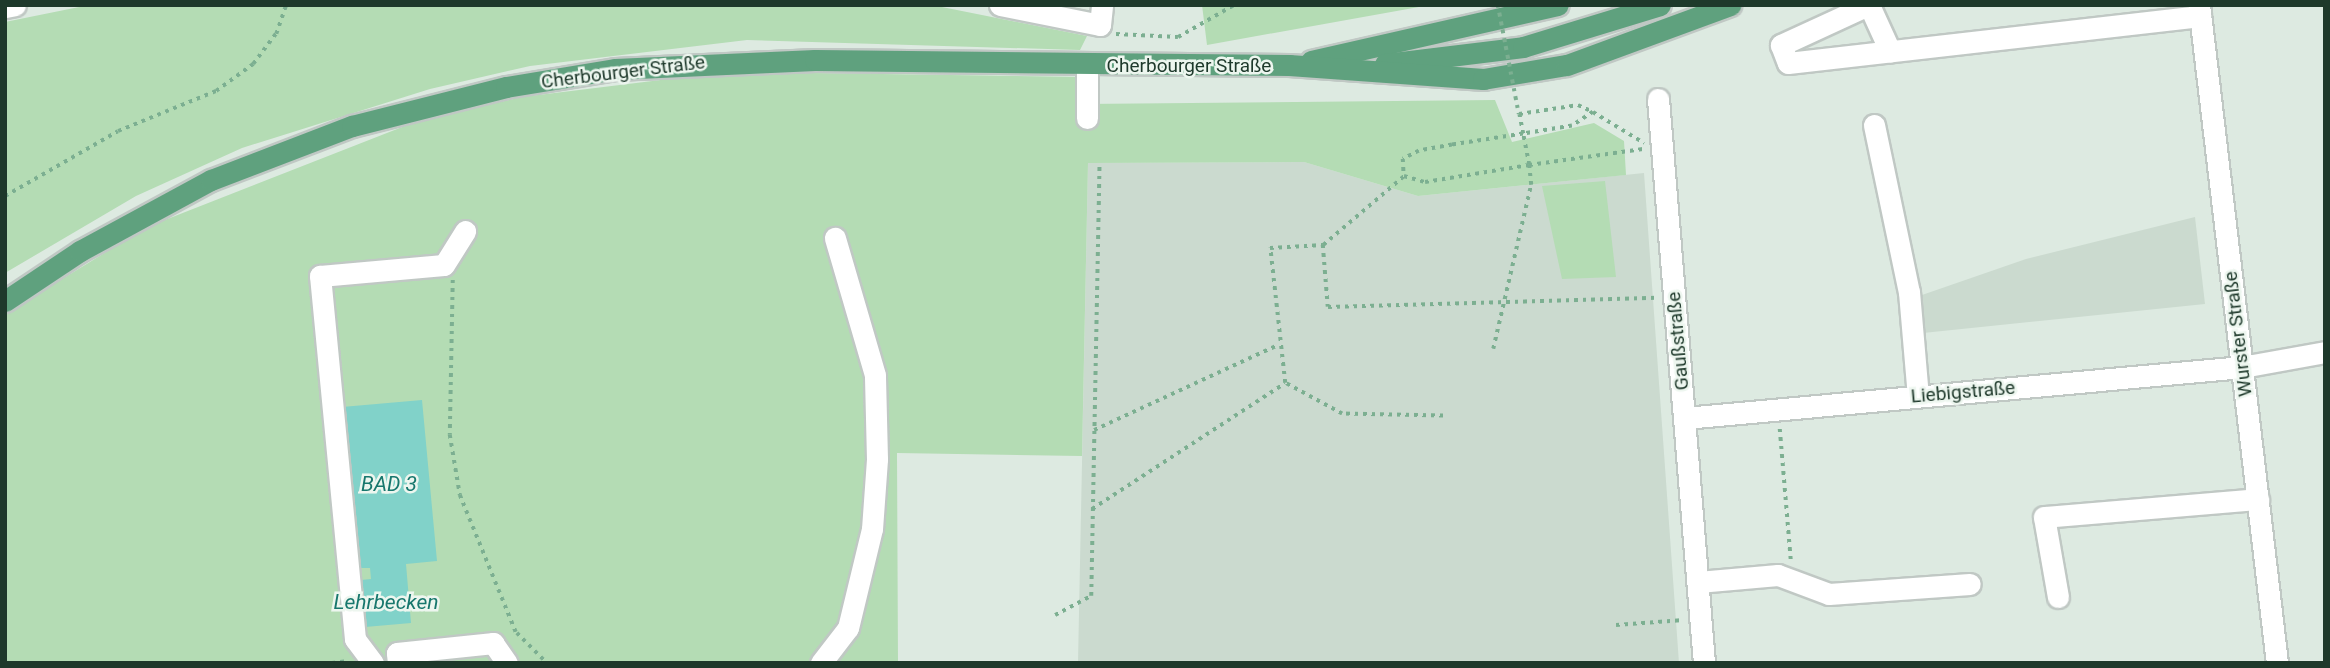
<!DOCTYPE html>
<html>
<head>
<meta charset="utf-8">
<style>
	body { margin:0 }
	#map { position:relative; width:2330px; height:668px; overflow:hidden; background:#ddeae1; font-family:Roboto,sans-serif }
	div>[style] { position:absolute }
	.built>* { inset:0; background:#cbdacf }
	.green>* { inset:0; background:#b4dcb4 }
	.water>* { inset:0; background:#81d2c9 }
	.path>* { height:3.5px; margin-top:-1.75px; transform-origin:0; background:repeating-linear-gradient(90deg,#7caf91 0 3.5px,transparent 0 8.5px) }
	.roads { filter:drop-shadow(2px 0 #c0c8c4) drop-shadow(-2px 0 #c0c8c4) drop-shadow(0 2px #c0c8c4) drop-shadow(0 -2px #c0c8c4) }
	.minor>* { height:21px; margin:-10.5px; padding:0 10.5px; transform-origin:10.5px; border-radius:10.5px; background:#fff }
	.major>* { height:21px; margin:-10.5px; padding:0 10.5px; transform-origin:10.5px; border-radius:10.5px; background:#5fa17e }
	.path-bridge>* { height:3.5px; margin-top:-1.75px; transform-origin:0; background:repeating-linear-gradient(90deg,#7caf91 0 3.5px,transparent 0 8.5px) }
	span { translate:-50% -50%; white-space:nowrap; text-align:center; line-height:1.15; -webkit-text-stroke:5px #edf6ef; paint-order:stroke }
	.street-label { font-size:19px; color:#1e392b }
	.water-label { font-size:21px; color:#17776d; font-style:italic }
	.frame { position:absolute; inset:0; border:7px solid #1e392b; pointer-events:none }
</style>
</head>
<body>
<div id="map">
	<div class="built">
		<div style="clip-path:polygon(1304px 162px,1418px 196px,1644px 173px,1679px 663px,1078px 663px,1088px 163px)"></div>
		<div style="clip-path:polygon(2195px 217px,2205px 304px,1923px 333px,1922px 295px,2026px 259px)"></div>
	</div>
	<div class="green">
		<div style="clip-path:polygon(89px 5px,932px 5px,1087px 36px,1080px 50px,747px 40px,530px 66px,430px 89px,242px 148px,136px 196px,5px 273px,5px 22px)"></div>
		<div style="clip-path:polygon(1202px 5px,1430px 5px,1207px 45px)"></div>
		<div style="clip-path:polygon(813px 73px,1082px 77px,1083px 104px,1495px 100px,1512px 142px,1594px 123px,1624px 141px,1626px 175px,1418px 196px,1304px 162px,1088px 163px,1082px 456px,897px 453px,898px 663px,5px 663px,5px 314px,147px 227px,415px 122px,522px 97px,685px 77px)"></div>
		<div style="clip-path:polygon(1605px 181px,1616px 277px,1562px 279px,1542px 186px)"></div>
	</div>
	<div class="water">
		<div style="clip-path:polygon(422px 400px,437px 561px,406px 564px,411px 623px,365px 627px,361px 580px,371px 579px,370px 568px,357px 568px,342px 407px)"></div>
	</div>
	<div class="path">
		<div style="left:1116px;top:34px;width:62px;rotate:2.8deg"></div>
		<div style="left:1178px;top:37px;width:64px;rotate:-29.7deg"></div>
		<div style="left:1593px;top:112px;width:60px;rotate:31.3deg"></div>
		<div style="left:5px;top:196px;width:130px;rotate:-29.9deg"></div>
		<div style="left:118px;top:131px;width:106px;rotate:-22.2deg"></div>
		<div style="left:216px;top:91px;width:46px;rotate:-36.1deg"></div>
		<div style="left:253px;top:64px;width:38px;rotate:-53deg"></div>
		<div style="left:276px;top:34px;width:31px;rotate:-71deg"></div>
		<div style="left:1323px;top:245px;width:106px;rotate:-40.4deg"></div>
		<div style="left:453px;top:280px;width:155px;rotate:91.1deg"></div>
		<div style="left:450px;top:435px;width:61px;rotate:80.5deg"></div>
		<div style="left:460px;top:495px;width:148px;rotate:67.8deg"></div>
		<div style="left:1493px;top:349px;width:168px;rotate:-77deg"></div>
		<div style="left:1531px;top:185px;width:20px;rotate:-96deg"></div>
		<div style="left:1529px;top:165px;width:32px;rotate:-101deg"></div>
		<div style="left:1523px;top:134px;width:20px;rotate:-101deg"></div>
		<div style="left:1519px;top:114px;width:60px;rotate:-8.7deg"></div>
		<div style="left:1578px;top:105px;width:17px;rotate:25deg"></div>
		<div style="left:1593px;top:112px;width:25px;rotate:146deg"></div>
		<div style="left:1572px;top:126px;width:50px;rotate:170.7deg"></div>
		<div style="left:1523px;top:134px;width:72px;rotate:171.2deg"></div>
		<div style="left:1452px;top:145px;width:34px;rotate:170deg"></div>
		<div style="left:1419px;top:151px;width:18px;rotate:153deg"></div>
		<div style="left:1403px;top:159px;width:17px;rotate:87deg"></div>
		<div style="left:1404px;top:176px;width:22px;rotate:16deg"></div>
		<div style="left:1425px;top:182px;width:105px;rotate:-9.3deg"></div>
		<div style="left:1529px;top:165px;width:115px;rotate:-8deg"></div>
		<div style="left:1443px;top:416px;width:101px;rotate:-178.9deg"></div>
		<div style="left:1342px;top:414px;width:65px;rotate:-151.5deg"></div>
		<div style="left:1285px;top:383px;width:136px;rotate:-96.3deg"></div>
		<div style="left:1270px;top:248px;width:53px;rotate:-3.2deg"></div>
		<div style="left:1323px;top:245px;width:62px;rotate:85.4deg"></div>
		<div style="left:1328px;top:307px;width:329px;rotate:-1.6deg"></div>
		<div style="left:1780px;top:429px;width:131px;rotate:85.2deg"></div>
		<div style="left:1094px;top:430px;width:203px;rotate:-24.8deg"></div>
		<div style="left:1092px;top:509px;width:230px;rotate:-33.1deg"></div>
		<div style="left:1055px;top:615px;width:41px;rotate:-27.8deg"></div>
		<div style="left:1091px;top:596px;width:430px;rotate:-88.9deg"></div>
		<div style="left:1616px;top:625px;width:68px;rotate:-4.2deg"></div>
		<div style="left:517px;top:633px;width:42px;rotate:45deg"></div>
		<div style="left:332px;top:663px;width:16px;rotate:-7deg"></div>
	</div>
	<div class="roads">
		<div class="minor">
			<div style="left:1000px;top:5px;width:102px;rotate:11.3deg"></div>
			<div style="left:1100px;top:25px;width:20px;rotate:-84deg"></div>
			<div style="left:1868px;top:5px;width:96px;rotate:155.3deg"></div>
			<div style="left:1781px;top:45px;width:19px;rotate:69deg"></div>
			<div style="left:1788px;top:63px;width:415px;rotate:-6.5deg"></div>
			<div style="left:1869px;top:5px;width:51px;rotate:65.5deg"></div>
			<div style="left:2199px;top:5px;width:663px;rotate:83.24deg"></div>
			<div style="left:5px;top:7px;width:10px;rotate:-11deg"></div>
			<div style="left:1658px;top:99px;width:566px;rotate:85.34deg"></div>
			<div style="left:1087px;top:118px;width:52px;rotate:-90deg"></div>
			<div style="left:1874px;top:125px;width:171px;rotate:78.2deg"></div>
			<div style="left:1909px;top:292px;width:104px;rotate:85.1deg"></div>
			<div style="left:1685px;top:418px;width:559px;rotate:-5.23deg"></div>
			<div style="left:2242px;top:367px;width:84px;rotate:-10.2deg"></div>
			<div style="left:1698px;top:582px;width:80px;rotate:-5deg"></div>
			<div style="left:1778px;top:575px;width:54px;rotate:20.4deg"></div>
			<div style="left:1829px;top:594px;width:141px;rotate:-4.1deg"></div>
			<div style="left:2058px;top:597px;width:81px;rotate:-99.9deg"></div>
			<div style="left:2044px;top:517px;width:215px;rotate:-4.8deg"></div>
			<div style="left:373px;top:663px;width:30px;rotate:-127deg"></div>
			<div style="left:355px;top:639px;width:365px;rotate:-95.5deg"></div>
			<div style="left:320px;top:276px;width:124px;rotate:-5.1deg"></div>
			<div style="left:444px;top:265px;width:40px;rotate:-58deg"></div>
			<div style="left:398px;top:663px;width:10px;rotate:-96deg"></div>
			<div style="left:397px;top:653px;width:97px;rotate:-5.9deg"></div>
			<div style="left:493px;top:643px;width:24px;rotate:55deg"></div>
			<div style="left:821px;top:663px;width:44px;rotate:-52.4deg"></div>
			<div style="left:848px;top:628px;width:102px;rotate:-76.4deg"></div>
			<div style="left:872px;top:529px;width:70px;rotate:-85.9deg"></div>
			<div style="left:877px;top:459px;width:84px;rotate:-91.4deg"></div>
			<div style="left:875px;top:375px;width:143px;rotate:-106.3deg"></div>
		</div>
		<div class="major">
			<div style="left:1311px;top:61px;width:253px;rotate:-12.8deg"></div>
			<div style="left:1385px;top:64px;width:139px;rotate:-7deg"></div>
			<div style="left:1523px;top:47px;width:143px;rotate:-17deg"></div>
			<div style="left:5px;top:301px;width:90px;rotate:-33.7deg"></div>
			<div style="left:80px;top:251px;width:149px;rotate:-28.5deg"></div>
			<div style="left:211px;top:180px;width:151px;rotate:-21deg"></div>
			<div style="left:352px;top:126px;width:159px;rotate:-14.2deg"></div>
			<div style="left:506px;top:87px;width:110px;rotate:-9.4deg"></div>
			<div style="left:615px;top:69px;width:200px;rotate:-2.6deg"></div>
			<div style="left:815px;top:60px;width:474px;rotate:0.6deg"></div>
			<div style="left:1289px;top:65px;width:195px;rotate:4.1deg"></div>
			<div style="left:1483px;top:79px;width:85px;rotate:-9.5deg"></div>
			<div style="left:1567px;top:65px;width:174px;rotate:-20.2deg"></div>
		</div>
	</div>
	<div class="path-bridge">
		<div style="left:1498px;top:5px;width:111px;rotate:79.1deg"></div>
	</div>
	<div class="street-label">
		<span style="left:1189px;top:66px">Cherbourger Straße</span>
		<span style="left:623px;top:72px;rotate:-7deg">Cherbourger Straße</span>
		<span style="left:2238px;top:334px;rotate:-97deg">Wurster Straße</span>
		<span style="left:1678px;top:341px;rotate:-95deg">Gaußstraße</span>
		<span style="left:1963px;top:392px;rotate:-5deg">Liebigstraße</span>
	</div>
	<div class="water-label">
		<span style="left:389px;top:484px">BAD 3</span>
		<span style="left:386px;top:602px">Lehrbecken</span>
	</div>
	<div class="frame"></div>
</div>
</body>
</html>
